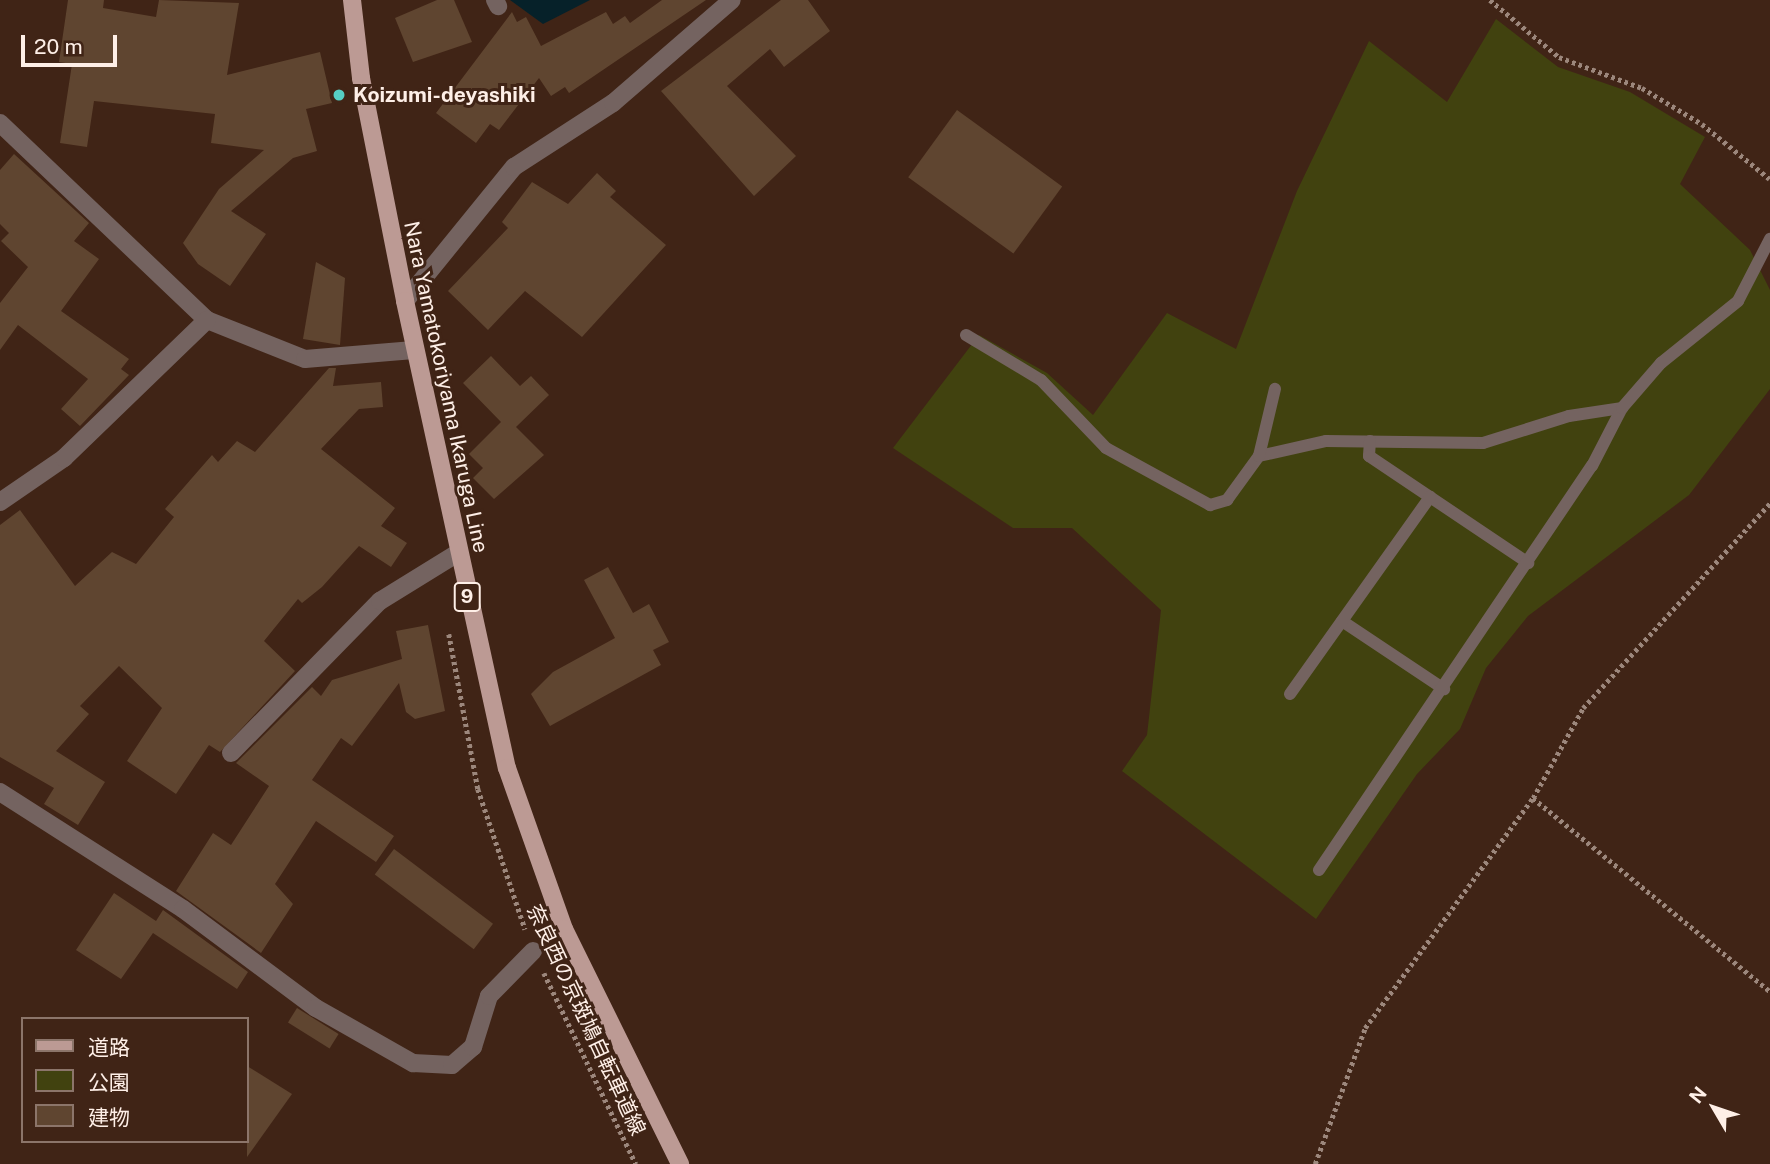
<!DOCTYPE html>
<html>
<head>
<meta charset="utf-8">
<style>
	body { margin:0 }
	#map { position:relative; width:1770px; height:1164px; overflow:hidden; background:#402416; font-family:"Public Sans","Noto Sans JP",sans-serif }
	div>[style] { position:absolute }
	.green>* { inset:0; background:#41420f }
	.water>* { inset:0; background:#062129 }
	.building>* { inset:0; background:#5f4530; transform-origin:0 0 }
	.path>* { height:4.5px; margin-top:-2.25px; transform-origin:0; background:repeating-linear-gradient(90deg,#9c877c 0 3.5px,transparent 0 7px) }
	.lane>* { height:12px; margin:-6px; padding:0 6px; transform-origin:6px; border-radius:6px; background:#746360 }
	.street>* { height:18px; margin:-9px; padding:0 9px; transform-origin:9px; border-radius:9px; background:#746360 }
	.primary>* { height:18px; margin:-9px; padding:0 9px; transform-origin:9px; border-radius:9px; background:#bc9a94 }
	.dots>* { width:19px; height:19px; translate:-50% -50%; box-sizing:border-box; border:4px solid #402416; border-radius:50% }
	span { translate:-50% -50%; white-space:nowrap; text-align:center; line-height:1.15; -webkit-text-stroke:6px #402416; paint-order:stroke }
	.shield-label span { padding:2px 5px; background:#402416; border:2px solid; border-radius:5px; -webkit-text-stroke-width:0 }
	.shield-label { font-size:19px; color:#feefe7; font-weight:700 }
	.poi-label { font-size:21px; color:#feefe7; font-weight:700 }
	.left { translate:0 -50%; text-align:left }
	.street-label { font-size:21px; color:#feefe7 }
	.legend { position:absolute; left:21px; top:1017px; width:228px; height:126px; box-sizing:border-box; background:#402416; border:2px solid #8c756a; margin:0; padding:9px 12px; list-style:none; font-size:21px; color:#feefe7 }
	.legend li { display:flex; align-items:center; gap:14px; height:35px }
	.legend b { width:35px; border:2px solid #8c756a }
	.north { position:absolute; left:1679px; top:1073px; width:70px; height:70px; -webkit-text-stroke:5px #402416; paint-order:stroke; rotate:309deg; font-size:19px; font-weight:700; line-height:28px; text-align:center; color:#feefe7 }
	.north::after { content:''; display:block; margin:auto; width:24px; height:32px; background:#feefe7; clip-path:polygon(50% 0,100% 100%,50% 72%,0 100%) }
	.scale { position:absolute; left:21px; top:35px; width:96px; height:32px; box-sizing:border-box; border:4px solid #feefe7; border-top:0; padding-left:9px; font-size:21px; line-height:24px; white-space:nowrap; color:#feefe7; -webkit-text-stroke:5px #402416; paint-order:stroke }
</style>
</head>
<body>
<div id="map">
	<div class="green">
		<div style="clip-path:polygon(1496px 19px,1558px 67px,1630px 92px,1705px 137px,1680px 184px,1750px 250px,1770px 290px,1770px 389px,1689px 495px,1528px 616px,1486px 668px,1460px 729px,1417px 774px,1316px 919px,1122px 771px,1147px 735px,1161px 610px,1072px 528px,1013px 528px,893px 448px,979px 335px,1047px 373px,1093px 415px,1167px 313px,1236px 349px,1297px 191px,1369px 41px,1447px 102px)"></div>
	</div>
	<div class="water">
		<div style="clip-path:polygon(510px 0,590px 0,543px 24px)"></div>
	</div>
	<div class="building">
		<div style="clip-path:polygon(68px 0,104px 0,103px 8px,156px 17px,159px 0,239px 3px,227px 75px,320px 52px,332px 103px,306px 109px,317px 151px,293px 158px,231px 211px,266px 234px,230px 286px,198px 264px,183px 243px,219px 189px,264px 150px,211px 143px,215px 114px,94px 101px,87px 147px,60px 143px,72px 64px,59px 62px)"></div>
		<div style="clip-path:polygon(437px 0,454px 0,472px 42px,413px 62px,395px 18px)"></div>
		<div style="clip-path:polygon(662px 0,706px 0,569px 93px,565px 87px,551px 96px,539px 78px,499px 130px,490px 124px,476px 143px,436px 113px,512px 12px,517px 22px,526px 17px,541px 46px,606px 12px,613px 24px,625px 16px,630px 23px)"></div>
		<div style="clip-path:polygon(781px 0,808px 0,830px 31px,784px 67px,770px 49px,727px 86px,796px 156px,754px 196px,661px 91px)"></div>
		<div style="left:957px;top:110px;width:130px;height:83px;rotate:36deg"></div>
		<div style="clip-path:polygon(14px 154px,89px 223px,74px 241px,99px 259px,61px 311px,129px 359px,121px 369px,129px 375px,80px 426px,61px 409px,88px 379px,18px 325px,0 350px,0 303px,28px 267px,1px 241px,9px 233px,0 224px,0 170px)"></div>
		<div style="clip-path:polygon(597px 173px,616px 191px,610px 197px,666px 245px,582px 337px,525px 291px,488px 330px,448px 291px,508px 228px,502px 222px,532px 182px,568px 204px)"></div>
		<div style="clip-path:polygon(316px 262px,345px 278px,340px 345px,303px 339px)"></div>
		<div style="clip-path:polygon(491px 356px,520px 386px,531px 376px,549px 395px,516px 427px,544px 455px,494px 499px,473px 478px,483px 468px,469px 454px,501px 422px,463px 383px)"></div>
		<div style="clip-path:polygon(329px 368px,336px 368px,333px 386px,381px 382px,383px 407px,359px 409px,321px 449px,395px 508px,381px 526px,407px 543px,391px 567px,359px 546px,322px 587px,302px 603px,298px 599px,264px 641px,295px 671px,220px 752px,209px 745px,176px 794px,127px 761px,162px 708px,119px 666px,80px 706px,89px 714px,56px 751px,105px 782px,78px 825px,44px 804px,54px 788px,0 757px,0 525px,20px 510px,75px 586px,112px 552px,136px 564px,174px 517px,165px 509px,212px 455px,218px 462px,237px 441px,255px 452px)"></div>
		<div style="clip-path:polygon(608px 567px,633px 613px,649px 604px,669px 642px,653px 650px,661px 665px,550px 726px,531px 694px,553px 672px,615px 638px,584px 580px)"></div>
		<div style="clip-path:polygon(428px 625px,445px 711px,415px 719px,406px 712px,399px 683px,352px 746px,341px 738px,312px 780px,394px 836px,376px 862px,316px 821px,275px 884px,293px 904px,261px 953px,176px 891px,213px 833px,231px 845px,269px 786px,236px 763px,312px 687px,321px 696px,332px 680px,402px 659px,396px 631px)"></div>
		<div style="left:394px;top:849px;width:124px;height:32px;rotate:37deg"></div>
		<div style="clip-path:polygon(114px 893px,156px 921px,163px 910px,248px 972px,237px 989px,153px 933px,121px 979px,76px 950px)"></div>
		<div style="left:297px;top:1008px;width:49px;height:17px;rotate:32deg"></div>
		<div style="clip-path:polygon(247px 1066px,292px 1094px,247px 1157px)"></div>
	</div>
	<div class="path">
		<div style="left:1490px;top:0;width:89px;rotate:39.6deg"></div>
		<div style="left:1559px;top:57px;width:89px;rotate:20.5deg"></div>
		<div style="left:1642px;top:88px;width:70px;rotate:31deg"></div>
		<div style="left:1702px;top:124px;width:87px;rotate:39deg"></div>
		<div style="left:449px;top:634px;width:158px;rotate:79.4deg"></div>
		<div style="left:478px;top:789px;width:148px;rotate:71.4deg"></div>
		<div style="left:1533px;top:798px;width:306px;rotate:39.2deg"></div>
		<div style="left:544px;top:973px;width:212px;rotate:64.3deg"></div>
		<div style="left:1315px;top:1164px;width:145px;rotate:-69.8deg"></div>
		<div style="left:1365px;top:1028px;width:285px;rotate:-53.9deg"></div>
		<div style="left:1533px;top:798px;width:103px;rotate:-60.9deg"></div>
		<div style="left:1583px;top:708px;width:277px;rotate:-47.6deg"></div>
	</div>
	<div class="lane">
		<div style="left:966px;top:335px;width:87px;rotate:31deg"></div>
		<div style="left:1041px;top:380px;width:94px;rotate:46.3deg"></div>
		<div style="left:1106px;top:448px;width:119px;rotate:28.7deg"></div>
		<div style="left:1210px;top:505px;width:18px;rotate:-16deg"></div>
		<div style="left:1227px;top:500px;width:54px;rotate:-54deg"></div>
		<div style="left:1259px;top:456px;width:69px;rotate:-12.6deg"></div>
		<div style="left:1326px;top:441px;width:157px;rotate:0.7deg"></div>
		<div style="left:1483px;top:443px;width:90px;rotate:-17.4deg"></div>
		<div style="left:1569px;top:416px;width:54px;rotate:-8.6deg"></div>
		<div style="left:1370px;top:441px;width:15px;rotate:94deg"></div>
		<div style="left:1369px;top:456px;width:192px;rotate:33.9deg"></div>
		<div style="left:1259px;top:456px;width:69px;rotate:-76.6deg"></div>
		<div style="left:1342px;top:621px;width:123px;rotate:33.7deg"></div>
		<div style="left:1290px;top:694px;width:242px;rotate:-54.6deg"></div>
		<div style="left:1319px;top:870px;width:488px;rotate:-56deg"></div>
		<div style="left:1592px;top:466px;width:65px;rotate:-62.7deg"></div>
		<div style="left:1622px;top:408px;width:60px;rotate:-49.1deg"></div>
		<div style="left:1661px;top:363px;width:99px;rotate:-38.8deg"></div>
		<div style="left:1738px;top:301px;width:70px;rotate:-62.7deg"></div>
	</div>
	<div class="street">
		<div style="left:495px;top:0;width:7px;rotate:63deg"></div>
		<div style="left:0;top:123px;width:286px;rotate:43.6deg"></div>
		<div style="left:207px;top:320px;width:105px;rotate:21.7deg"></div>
		<div style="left:305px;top:359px;width:109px;rotate:-4.7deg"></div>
		<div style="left:405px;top:301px;width:173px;rotate:-50.9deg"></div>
		<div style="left:514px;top:167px;width:118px;rotate:-32.9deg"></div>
		<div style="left:613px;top:103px;width:157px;rotate:-40.9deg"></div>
		<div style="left:0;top:502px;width:78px;rotate:-34.5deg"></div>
		<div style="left:64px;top:458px;width:199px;rotate:-44deg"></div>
		<div style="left:231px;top:753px;width:213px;rotate:-45.6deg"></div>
		<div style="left:380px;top:601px;width:89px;rotate:-31.7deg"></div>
		<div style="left:0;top:792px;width:217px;rotate:32.6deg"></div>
		<div style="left:183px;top:909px;width:166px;rotate:36.7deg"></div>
		<div style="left:316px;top:1008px;width:112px;rotate:29.6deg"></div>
		<div style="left:413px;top:1063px;width:39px;rotate:3deg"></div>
		<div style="left:452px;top:1065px;width:28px;rotate:-41deg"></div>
		<div style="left:473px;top:1047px;width:53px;rotate:-72.6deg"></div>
		<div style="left:489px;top:996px;width:63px;rotate:-45.6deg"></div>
	</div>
	<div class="primary">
		<div style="left:352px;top:0;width:79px;rotate:83.4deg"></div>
		<div style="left:361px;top:78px;width:227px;rotate:78.8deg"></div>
		<div style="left:405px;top:301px;width:478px;rotate:77.7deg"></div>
		<div style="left:507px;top:768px;width:171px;rotate:70.5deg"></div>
		<div style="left:564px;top:929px;width:262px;rotate:63.7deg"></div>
	</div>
	<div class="dots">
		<div style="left:339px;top:95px;background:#56cec4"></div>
	</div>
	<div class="shield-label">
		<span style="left:467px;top:597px">9</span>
	</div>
	<div class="poi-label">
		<span class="left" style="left:353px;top:95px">Koizumi-deyashiki</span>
	</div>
	<div class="street-label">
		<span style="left:446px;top:387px;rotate:78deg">Nara Yamatokoriyama Ikaruga Line</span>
		<span style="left:586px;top:1020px;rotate:65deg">奈良西の京斑鳩自転車道線</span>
	</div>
	<ul class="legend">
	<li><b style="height:9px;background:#bc9a94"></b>道路</li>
	<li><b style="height:19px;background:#41420f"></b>公園</li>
	<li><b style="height:19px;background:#5f4530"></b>建物</li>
	</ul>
	<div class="north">N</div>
	<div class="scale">20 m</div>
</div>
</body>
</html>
